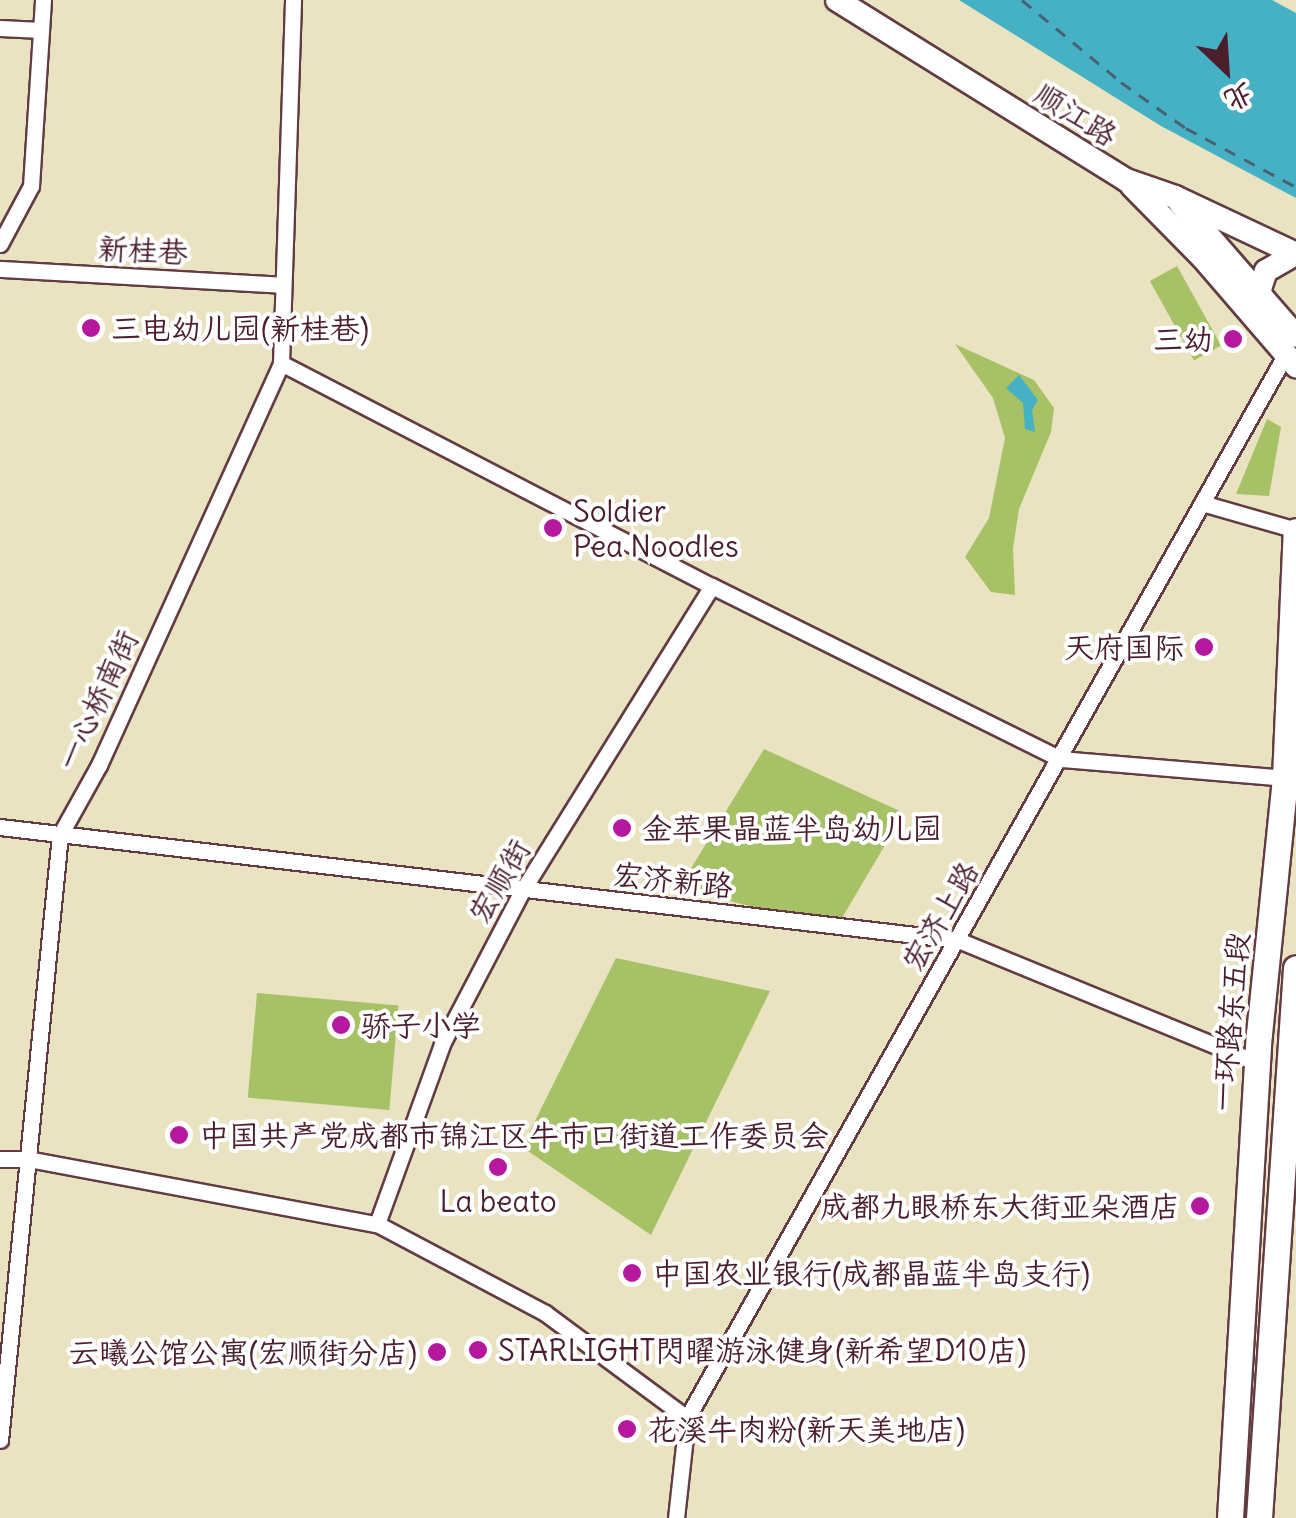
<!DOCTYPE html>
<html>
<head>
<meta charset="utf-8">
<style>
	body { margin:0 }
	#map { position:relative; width:1296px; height:1518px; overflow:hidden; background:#eae3c1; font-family:Delius,"LXGW WenKai TC",sans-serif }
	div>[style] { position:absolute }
	.green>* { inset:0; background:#a7c167; transform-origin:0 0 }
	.water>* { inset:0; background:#46b1c4 }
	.ferry>* { height:2.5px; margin-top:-1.25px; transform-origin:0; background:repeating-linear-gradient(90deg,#486170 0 12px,transparent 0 22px) }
	.roads { filter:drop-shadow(2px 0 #623c42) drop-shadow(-2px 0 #623c42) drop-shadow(0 2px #623c42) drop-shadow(0 -2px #623c42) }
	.street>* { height:15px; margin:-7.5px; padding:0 7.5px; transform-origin:7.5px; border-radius:7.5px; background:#fff }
	.secondary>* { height:22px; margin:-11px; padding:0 11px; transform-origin:11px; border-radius:11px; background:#fff }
	.primary>* { height:25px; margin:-12.5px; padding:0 12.5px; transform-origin:12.5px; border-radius:12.5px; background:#fff }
	.dots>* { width:28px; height:28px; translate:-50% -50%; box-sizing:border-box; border:5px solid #fff; border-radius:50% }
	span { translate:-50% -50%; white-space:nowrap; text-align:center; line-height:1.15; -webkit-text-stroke:8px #fff; paint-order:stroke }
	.street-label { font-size:30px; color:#4a1f2b }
	.poi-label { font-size:30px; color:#4a1f2b }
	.left { translate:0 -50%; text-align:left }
	.right { translate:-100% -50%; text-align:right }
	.north { position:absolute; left:1176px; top:20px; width:100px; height:100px; -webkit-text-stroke:8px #fff; paint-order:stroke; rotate:155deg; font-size:28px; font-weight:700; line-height:40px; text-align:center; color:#4a1f2b }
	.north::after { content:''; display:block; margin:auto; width:35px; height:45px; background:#4a1f2b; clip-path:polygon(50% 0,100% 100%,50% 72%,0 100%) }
</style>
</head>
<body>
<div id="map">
	<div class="green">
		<div style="left:1177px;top:266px;width:91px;height:31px;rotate:61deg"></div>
		<div style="clip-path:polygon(955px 344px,1034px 380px,1054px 408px,1051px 432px,1019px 509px,1013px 548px,1015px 595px,991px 592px,965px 557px,989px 518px,1005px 438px,993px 398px)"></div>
		<div style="clip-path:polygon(1267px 419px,1281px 427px,1269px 496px,1236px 494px)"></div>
		<div style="clip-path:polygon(764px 749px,904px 813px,836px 928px,679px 888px)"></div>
		<div style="clip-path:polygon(616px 958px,770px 991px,651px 1235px,522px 1147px)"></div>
		<div style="left:257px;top:993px;width:142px;height:105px;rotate:5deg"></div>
	</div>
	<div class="water">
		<div style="clip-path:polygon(959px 0,1272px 0,1296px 13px,1296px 198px,1161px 126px)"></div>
		<div style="clip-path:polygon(1019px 375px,1038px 400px,1032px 410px,1035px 432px,1025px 429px,1023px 403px,1006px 388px)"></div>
	</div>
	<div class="ferry">
		<div style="left:1022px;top:0;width:129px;rotate:39.6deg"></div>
		<div style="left:1121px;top:82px;width:80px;rotate:35.3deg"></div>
		<div style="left:1186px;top:128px;width:125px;rotate:28.2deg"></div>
	</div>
	<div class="roads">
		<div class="street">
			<div style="left:0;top:28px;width:41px;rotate:2.8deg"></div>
			<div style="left:0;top:244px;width:66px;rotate:-61.9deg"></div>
			<div style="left:31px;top:186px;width:186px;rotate:-86.3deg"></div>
			<div style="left:0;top:269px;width:283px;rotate:3.2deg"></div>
			<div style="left:281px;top:363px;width:485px;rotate:27.4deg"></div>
			<div style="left:712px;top:586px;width:390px;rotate:26.4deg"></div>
			<div style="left:1061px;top:759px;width:225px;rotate:4.8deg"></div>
			<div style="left:1202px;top:503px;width:98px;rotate:16deg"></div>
			<div style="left:0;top:827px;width:965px;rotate:6.73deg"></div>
			<div style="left:958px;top:940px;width:324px;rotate:22.3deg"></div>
			<div style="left:0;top:1159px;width:28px"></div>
			<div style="left:28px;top:1159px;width:355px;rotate:10.6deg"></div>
			<div style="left:377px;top:1224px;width:190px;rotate:27.9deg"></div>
			<div style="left:545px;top:1313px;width:177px;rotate:36.5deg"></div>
			<div style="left:377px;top:1224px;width:191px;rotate:-70.1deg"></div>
			<div style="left:442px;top:1044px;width:173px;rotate:-62.4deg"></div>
			<div style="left:522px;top:891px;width:359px;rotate:-58.1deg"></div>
			<div style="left:0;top:1440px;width:608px;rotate:-84.34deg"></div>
			<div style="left:60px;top:835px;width:80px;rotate:-60.9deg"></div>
			<div style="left:99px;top:765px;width:441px;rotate:-65.6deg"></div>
			<div style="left:281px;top:363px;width:363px;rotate:-88.1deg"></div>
			<div style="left:676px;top:1518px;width:101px;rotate:-83.7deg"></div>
			<div style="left:687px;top:1418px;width:1223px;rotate:-60.63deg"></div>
		</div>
		<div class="secondary">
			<div style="left:837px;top:0;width:340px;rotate:31.9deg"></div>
			<div style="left:1126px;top:180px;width:52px;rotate:19.1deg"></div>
			<div style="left:1175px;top:197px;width:134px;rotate:25.2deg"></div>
			<div style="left:1132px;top:186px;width:101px;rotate:45.4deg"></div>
			<div style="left:1203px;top:258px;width:143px;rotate:49.3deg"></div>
			<div style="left:1180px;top:203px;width:176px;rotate:48.9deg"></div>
			<div style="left:1262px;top:302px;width:13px;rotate:-99deg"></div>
			<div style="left:1260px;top:289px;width:19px;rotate:-72deg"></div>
			<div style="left:1266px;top:271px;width:34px;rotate:-30deg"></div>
		</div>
		<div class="primary">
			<div style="left:1230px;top:1518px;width:485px;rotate:-86.6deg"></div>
			<div style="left:1259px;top:1034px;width:257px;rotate:-84.2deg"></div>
			<div style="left:1285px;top:778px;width:247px;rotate:-87.5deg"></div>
			<div style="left:1259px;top:1518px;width:551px;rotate:-86.15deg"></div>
		</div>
	</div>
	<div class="dots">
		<div style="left:91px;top:328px;background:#b5179e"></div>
		<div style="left:1233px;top:339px;background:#b5179e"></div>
		<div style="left:553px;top:528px;background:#b5179e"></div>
		<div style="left:1204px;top:647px;background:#b5179e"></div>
		<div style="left:622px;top:828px;background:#b5179e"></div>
		<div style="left:341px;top:1025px;background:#b5179e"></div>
		<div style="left:179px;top:1135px;background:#b5179e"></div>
		<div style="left:498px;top:1167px;background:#b5179e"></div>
		<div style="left:1200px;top:1206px;background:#b5179e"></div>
		<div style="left:632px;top:1273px;background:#b5179e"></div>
		<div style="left:478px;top:1350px;background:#b5179e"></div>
		<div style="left:437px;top:1352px;background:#b5179e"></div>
		<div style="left:627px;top:1429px;background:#b5179e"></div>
	</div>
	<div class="street-label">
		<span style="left:1076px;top:114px;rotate:32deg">顺江路</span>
		<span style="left:143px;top:250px;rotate:3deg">新桂巷</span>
		<span style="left:97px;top:700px;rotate:-65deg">一心桥南街</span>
		<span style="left:673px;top:880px;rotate:6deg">宏济新路</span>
		<span style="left:499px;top:881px;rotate:-60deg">宏顺街</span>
		<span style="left:940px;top:916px;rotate:-60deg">宏济上路</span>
		<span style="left:1230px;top:1022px;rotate:-85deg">一环路东五段</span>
	</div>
	<div class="poi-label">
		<span class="left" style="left:111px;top:328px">三电幼儿园(新桂巷)</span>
		<span class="right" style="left:1213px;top:339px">三幼</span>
		<span class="left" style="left:573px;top:528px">Soldier<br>Pea Noodles</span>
		<span class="right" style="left:1184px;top:647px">天府国际</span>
		<span class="left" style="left:642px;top:828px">金苹果晶蓝半岛幼儿园</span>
		<span class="left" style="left:361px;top:1025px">骄子小学</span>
		<span class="left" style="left:199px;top:1135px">中国共产党成都市锦江区牛市口街道工作委员会</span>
		<span style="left:498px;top:1201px">La beato</span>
		<span class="right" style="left:1180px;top:1206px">成都九眼桥东大街亚朵酒店</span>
		<span class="left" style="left:652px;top:1273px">中国农业银行(成都晶蓝半岛支行)</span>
		<span class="left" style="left:498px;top:1350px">STARLIGHT閃曜游泳健身(新希望D10店)</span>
		<span class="right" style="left:417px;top:1352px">云曦公馆公寓(宏顺街分店)</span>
		<span class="left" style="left:647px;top:1429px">花溪牛肉粉(新天美地店)</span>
	</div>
	<div class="north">北</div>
</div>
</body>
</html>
